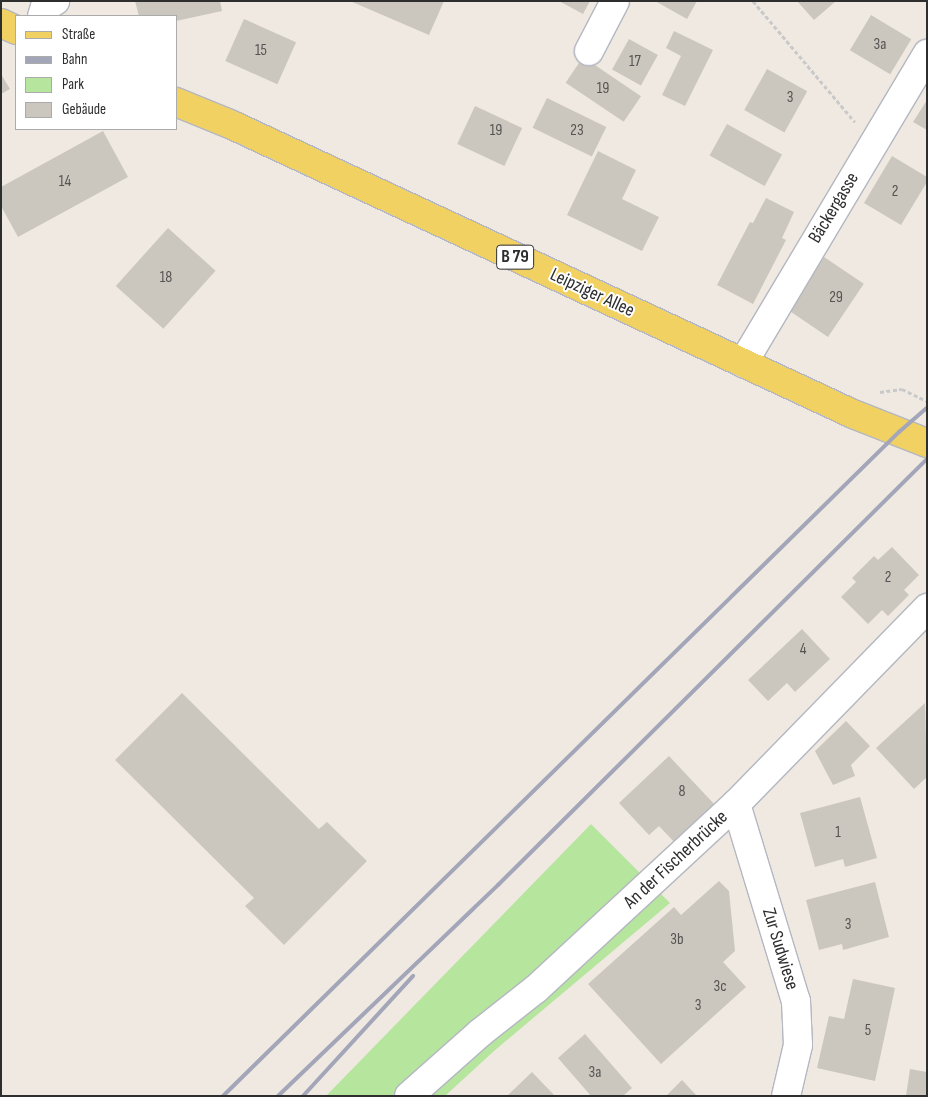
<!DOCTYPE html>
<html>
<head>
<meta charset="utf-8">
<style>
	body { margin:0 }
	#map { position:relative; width:928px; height:1097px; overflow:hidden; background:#efe9e1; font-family:"Sofia Sans Condensed",sans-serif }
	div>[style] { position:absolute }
	.green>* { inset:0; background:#b6e59e }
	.building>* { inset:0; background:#cbc7bf; transform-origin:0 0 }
	.path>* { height:3px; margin-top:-1.5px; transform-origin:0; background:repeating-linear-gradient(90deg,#c9c9c9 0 4px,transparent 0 6.5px) }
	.roads { filter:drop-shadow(1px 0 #b4b7c1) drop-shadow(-1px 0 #b4b7c1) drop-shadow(0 1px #b4b7c1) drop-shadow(0 -1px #b4b7c1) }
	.minor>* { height:28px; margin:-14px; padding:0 14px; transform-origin:14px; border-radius:14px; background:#fff }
	.primary>* { height:28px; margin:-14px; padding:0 14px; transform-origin:14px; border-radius:14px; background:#f2d163 }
	.rail>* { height:4px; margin:-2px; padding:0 2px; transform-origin:2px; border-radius:2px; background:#a3a6b8 }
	span { translate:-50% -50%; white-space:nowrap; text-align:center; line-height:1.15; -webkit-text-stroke:4px #fff; paint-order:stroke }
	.number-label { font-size:16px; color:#555452 }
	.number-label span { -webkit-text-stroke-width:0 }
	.shield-label span { padding:1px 4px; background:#fff; border:1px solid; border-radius:4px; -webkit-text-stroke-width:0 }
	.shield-label { font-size:18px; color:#2e2e2e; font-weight:700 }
	.street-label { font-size:19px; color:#2e2e2e }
	.frame { position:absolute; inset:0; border:2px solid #2e2e2e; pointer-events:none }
	.legend { position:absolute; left:15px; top:15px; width:162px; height:115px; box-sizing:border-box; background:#fff; border:1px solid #ababab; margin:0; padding:6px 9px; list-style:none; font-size:15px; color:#2e2e2e }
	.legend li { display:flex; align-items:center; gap:10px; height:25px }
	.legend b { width:25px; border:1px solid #ababab }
</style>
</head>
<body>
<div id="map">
	<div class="green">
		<div style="clip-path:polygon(591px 824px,670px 903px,494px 1051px,445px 1096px,326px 1096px)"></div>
	</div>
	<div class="building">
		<div style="clip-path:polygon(135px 1px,220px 1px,222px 11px,176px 21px,176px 16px,139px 16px)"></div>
		<div style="clip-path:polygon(350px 1px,444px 1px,429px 35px)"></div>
		<div style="clip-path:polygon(559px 1px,590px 1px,583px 14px)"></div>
		<div style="clip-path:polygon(655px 1px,697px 1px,687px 19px)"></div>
		<div style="clip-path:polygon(797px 1px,836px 1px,814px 20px)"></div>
		<div style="left:871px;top:15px;width:47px;height:41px;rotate:31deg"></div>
		<div style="left:244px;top:19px;width:57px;height:46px;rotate:24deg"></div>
		<div style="clip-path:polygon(674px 31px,713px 50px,685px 106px,662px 95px,681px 56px,666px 48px)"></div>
		<div style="left:629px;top:39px;width:33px;height:35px;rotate:29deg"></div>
		<div style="left:583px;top:57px;width:70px;height:31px;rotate:34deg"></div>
		<div style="left:767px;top:69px;width:46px;height:47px;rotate:29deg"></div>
		<div style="clip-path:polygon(1px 74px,10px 89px,1px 94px)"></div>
		<div style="left:547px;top:98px;width:66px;height:33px;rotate:26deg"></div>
		<div style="clip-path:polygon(927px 100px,927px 130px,913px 122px)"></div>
		<div style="left:475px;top:106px;width:52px;height:42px;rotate:25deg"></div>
		<div style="left:727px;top:124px;width:63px;height:36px;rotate:29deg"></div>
		<div style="clip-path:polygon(103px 131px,128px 177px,18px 237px,1px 206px,1px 187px)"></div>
		<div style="clip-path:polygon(598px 151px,636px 170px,622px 199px,659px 217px,642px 251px,567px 215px)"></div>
		<div style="clip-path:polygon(892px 156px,927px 177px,927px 182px,901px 225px,864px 203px)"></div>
		<div style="clip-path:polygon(766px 198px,794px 212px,782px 238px,786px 240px,753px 304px,717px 285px,750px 222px,753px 223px)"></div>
		<div style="left:168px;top:228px;width:64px;height:78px;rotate:42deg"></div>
		<div style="left:824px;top:257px;width:48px;height:64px;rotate:34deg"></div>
		<div style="clip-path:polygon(892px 547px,919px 575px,904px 590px,909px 595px,888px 616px,882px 610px,868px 624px,841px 597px,856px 582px,852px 578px,874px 556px,878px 560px)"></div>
		<div style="clip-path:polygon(802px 629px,830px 659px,795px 692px,787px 683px,768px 701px,748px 680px)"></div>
		<div style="clip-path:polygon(182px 693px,319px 829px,327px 822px,367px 861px,284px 945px,245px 906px,254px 898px,115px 760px)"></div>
		<div style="clip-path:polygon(925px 703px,927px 777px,914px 789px,876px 748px)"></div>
		<div style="clip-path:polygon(846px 721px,870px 746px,851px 765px,855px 776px,833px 785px,815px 751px)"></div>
		<div style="clip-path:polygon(669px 756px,716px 806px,676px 844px,659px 826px,649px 835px,619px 803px)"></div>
		<div style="clip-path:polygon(860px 797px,877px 858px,845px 867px,843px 859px,815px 867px,800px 813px)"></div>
		<div style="clip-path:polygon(719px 881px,729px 891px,735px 951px,723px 962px,746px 987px,661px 1064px,588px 984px,674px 907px,681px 915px)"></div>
		<div style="clip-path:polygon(875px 882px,889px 937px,843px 950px,842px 944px,819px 950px,806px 900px)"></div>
		<div style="clip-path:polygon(853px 979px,895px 988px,875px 1081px,817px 1068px,829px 1016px,844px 1019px)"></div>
		<div style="clip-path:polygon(585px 1034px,632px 1088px,623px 1096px,591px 1096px,558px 1058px)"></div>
		<div style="clip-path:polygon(910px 1069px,927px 1072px,927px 1096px,906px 1096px)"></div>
		<div style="clip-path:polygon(532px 1072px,555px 1096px,507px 1096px)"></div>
		<div style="clip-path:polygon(682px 1080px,697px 1096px,666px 1096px)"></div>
	</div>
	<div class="path">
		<div style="left:753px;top:1px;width:158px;rotate:49.9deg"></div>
		<div style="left:880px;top:392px;width:22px;rotate:-8deg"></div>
		<div style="left:902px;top:389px;width:28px;rotate:26deg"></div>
	</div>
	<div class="roads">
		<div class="minor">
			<div style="left:42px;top:16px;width:9px;rotate:-72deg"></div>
			<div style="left:45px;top:7px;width:12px;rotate:-31deg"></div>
			<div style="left:589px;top:51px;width:56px;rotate:-62.5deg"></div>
			<div style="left:743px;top:363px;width:360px;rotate:-59.2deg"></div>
			<div style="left:736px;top:804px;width:206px;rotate:73.1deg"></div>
			<div style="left:796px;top:1001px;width:44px;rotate:87.4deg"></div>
			<div style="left:798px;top:1045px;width:52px;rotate:103.2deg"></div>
			<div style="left:409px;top:1096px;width:95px;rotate:-41.6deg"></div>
			<div style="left:480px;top:1033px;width:71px;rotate:-38.2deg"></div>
			<div style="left:536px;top:989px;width:272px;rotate:-42.8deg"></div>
			<div style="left:736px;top:804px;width:274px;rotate:-45.7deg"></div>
		</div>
		<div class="primary">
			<div style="left:1px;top:23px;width:17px;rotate:25deg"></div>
			<div style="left:176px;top:102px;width:58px;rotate:22.2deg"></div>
			<div style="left:230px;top:124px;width:687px;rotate:24.96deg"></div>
			<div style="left:853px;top:414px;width:79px;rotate:21.4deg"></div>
		</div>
	</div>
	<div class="rail">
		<div style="left:223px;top:1096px;width:948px;rotate:-44.49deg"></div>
		<div style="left:899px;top:432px;width:37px;rotate:-41deg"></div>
		<div style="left:278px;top:1096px;width:305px;rotate:-43.8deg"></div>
		<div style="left:498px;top:885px;width:605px;rotate:-44.8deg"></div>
		<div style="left:303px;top:1096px;width:163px;rotate:-47.5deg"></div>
	</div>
	<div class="number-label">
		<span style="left:880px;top:45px">3a</span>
		<span style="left:261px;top:51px">15</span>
		<span style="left:635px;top:62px">17</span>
		<span style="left:603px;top:89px">19</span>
		<span style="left:790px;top:98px">3</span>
		<span style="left:496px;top:131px">19</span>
		<span style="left:577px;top:131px">23</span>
		<span style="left:65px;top:182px">14</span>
		<span style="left:895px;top:192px">2</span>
		<span style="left:166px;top:278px">18</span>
		<span style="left:836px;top:298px">29</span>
		<span style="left:888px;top:578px">2</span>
		<span style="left:803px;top:650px">4</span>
		<span style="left:682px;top:792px">8</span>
		<span style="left:838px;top:833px">1</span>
		<span style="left:848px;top:925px">3</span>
		<span style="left:677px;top:940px">3b</span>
		<span style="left:720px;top:987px">3c</span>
		<span style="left:698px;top:1006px">3</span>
		<span style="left:868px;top:1031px">5</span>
		<span style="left:595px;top:1073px">3a</span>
	</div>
	<div class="shield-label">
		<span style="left:515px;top:257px">B 79</span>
	</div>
	<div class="street-label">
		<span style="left:834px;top:208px;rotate:-59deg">Bäckergasse</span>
		<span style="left:592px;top:293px;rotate:25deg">Leipziger Allee</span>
		<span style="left:676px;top:860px;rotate:-43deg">An der Fischerbrücke</span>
		<span style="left:780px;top:949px;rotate:73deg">Zur Sudwiese</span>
	</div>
	<div class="frame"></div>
	<ul class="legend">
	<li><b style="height:6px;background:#f2d163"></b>Straße</li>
	<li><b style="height:6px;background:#a3a6b8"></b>Bahn</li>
	<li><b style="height:14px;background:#b6e59e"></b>Park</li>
	<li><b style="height:14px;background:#cbc7bf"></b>Gebäude</li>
	</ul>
</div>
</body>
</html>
